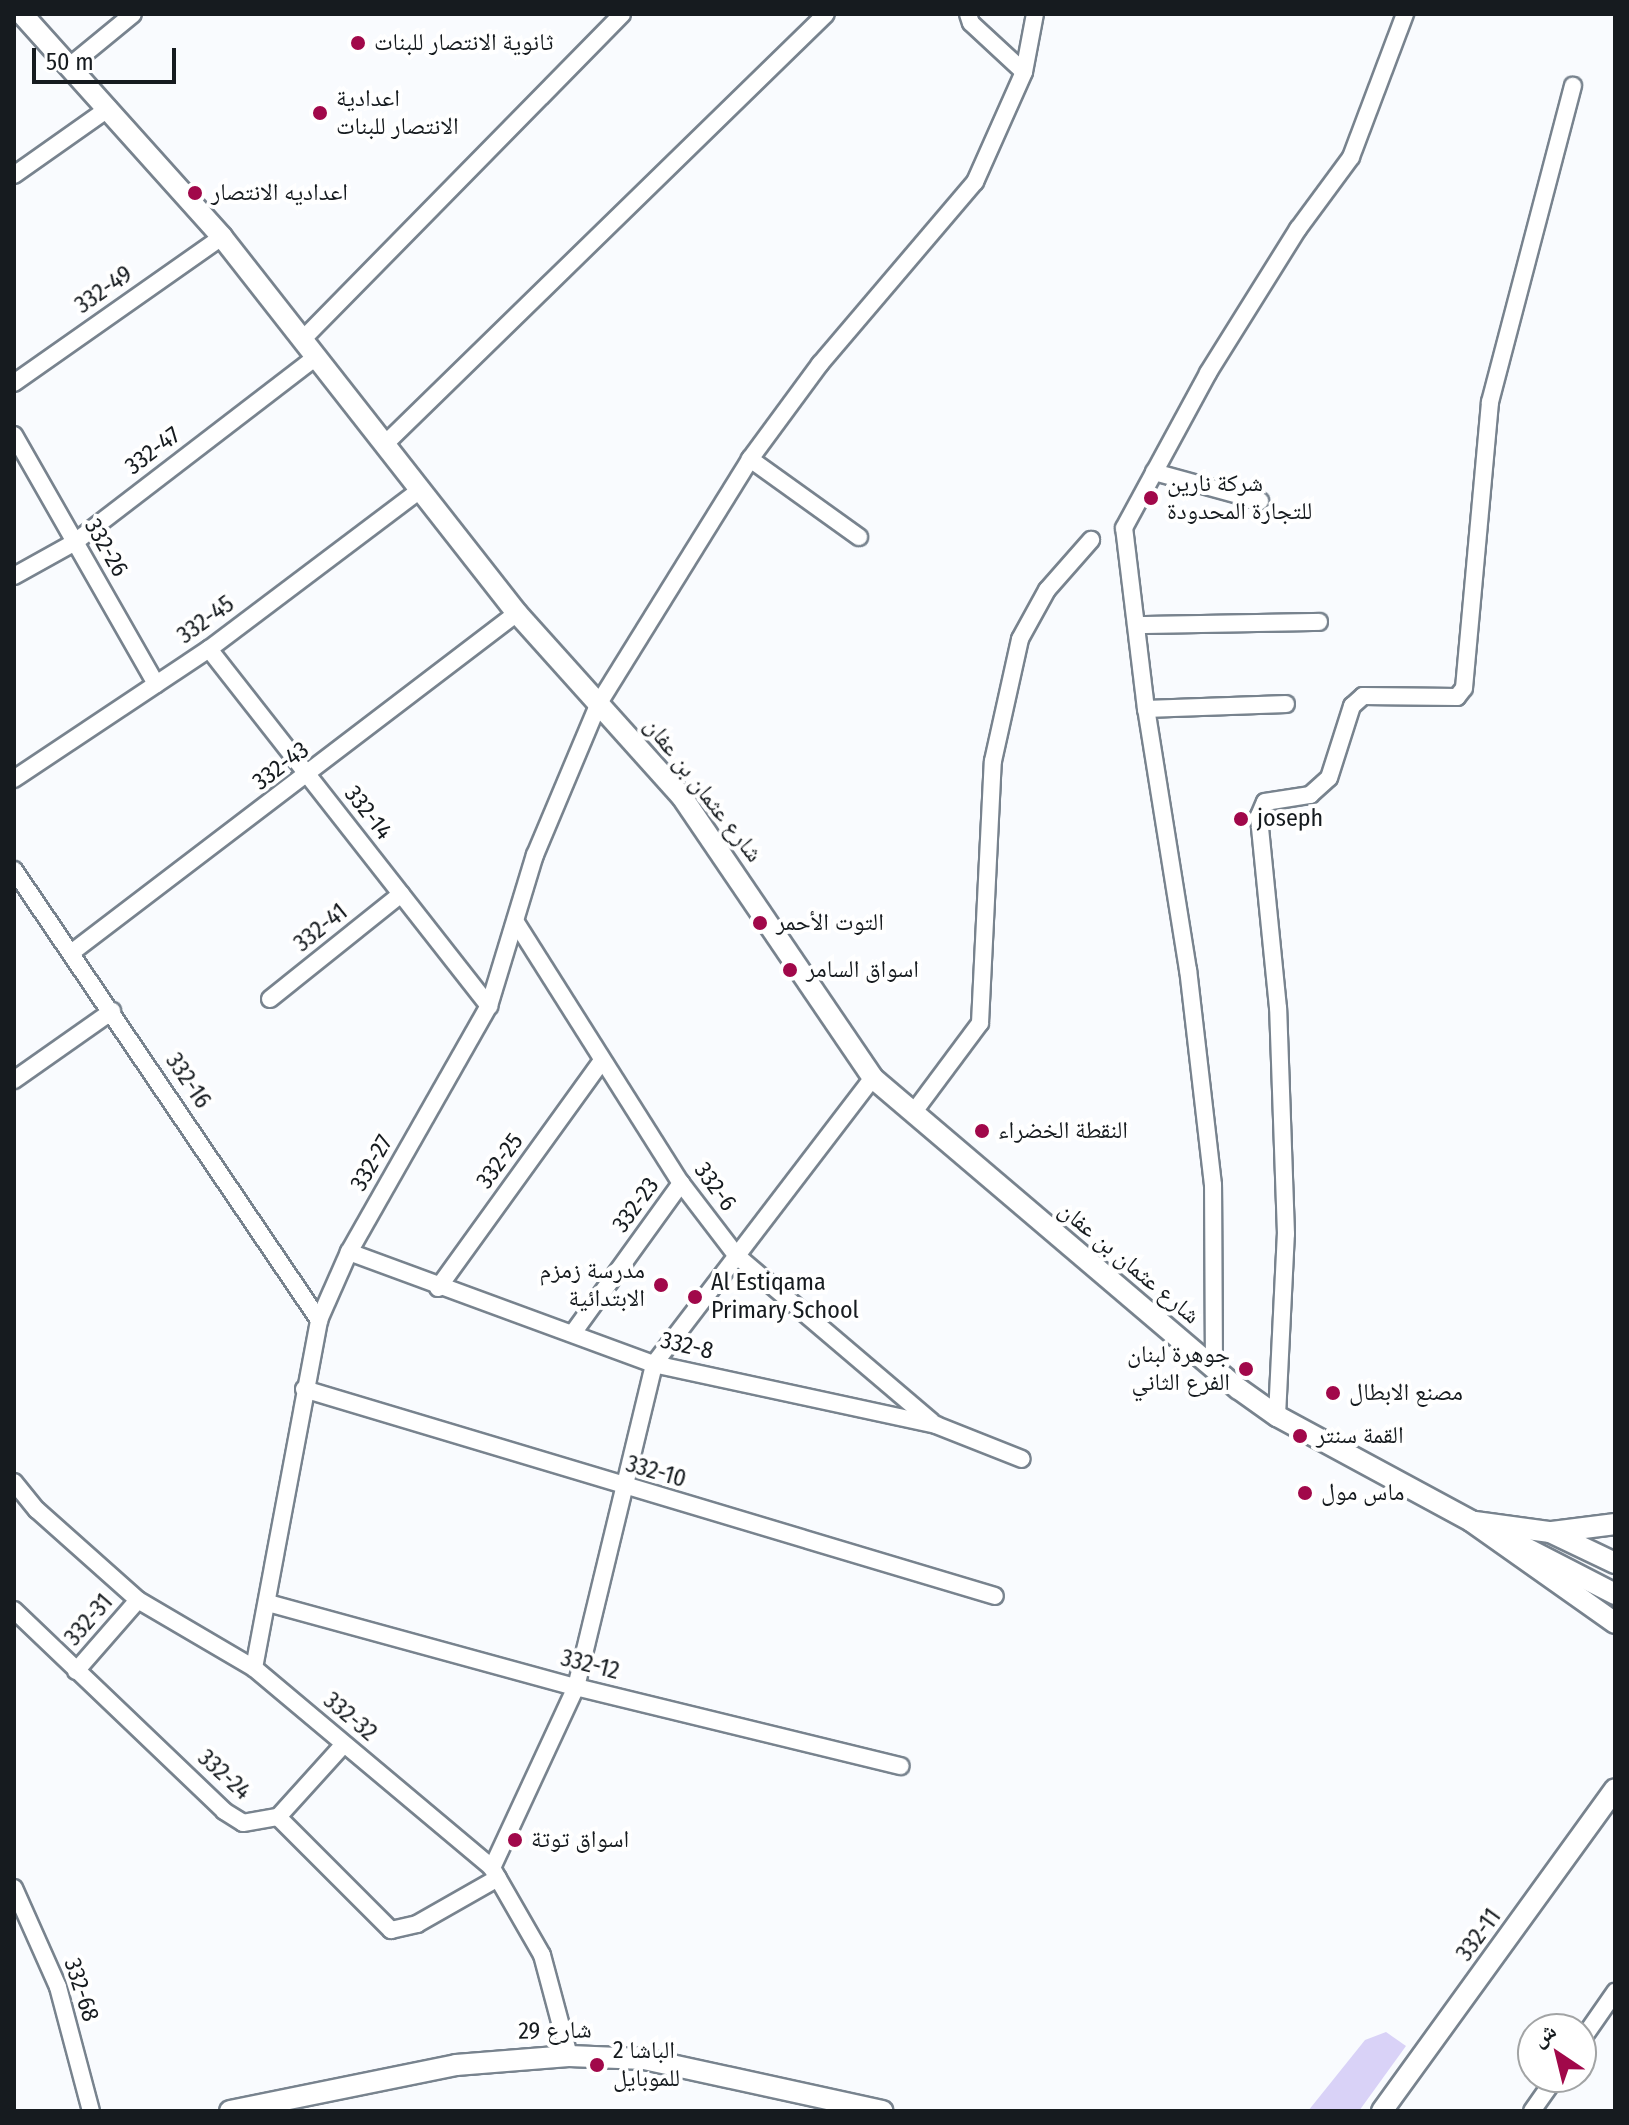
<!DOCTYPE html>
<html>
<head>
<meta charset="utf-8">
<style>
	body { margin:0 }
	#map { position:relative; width:1629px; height:2125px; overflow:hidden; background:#f9fbfe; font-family:"Fira Sans Condensed","Noto Naskh Arabic",sans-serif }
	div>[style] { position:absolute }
	.green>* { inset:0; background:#d9d2f7 }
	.roads { filter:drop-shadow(2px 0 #78838e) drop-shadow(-2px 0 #78838e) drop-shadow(0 2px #78838e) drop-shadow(0 -2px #78838e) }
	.minor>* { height:16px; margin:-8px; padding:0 8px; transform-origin:8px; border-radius:8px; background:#fff }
	.tertiary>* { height:20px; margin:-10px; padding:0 10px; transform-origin:10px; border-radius:10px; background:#fff }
	.dots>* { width:22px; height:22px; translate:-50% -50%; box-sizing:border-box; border:4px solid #fff; border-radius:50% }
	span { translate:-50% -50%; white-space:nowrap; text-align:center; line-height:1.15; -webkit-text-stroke:8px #fff; paint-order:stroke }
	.poi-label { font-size:24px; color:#161b1f }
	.left { translate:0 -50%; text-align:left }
	.right { translate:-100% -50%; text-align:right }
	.street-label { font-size:24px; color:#161b1f }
	.frame { position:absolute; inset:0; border:16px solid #161b1f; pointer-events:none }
	.north { position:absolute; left:1517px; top:2013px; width:80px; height:80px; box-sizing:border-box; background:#fff; border:2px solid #a2a4a5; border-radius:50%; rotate:325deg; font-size:22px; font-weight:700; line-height:32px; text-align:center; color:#161b1f }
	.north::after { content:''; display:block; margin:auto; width:28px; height:36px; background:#a1084a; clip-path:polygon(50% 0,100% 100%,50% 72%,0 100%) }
	.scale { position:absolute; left:32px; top:48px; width:144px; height:36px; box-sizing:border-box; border:4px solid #161b1f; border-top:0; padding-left:10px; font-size:24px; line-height:28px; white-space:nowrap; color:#161b1f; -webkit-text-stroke:6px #fff; paint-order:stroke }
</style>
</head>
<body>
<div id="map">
	<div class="green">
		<div style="clip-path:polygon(1386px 2032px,1406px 2046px,1359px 2111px,1308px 2111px,1365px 2040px)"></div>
	</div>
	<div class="roads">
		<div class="minor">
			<div style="left:968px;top:14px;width:9px;rotate:72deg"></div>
			<div style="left:971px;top:23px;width:72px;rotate:42.8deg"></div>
			<div style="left:71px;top:65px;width:80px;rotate:-39.4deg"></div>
			<div style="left:14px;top:175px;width:116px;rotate:-35.2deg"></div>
			<div style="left:303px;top:339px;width:455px;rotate:-45.5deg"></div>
			<div style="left:14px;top:383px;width:254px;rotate:-35.1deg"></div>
			<div style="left:14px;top:435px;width:287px;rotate:60.3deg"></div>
			<div style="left:384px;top:445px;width:617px;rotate:-44.28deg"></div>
			<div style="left:750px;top:459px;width:134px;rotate:35.6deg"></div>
			<div style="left:1154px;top:472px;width:110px;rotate:15.3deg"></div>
			<div style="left:14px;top:576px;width:70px;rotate:-29.1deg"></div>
			<div style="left:75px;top:542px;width:305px;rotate:-37.5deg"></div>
			<div style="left:1139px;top:625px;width:180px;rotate:-1deg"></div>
			<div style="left:209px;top:649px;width:454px;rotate:51.9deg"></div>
			<div style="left:1146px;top:709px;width:140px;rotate:-2deg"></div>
			<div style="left:14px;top:779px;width:234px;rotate:-33.7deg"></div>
			<div style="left:209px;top:649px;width:263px;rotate:-37deg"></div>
			<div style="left:14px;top:870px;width:544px;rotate:55.87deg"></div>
			<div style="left:517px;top:924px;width:307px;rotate:57.7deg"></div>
			<div style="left:681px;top:1183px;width:91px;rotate:52.6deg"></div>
			<div style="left:736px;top:1255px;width:257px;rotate:40.4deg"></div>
			<div style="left:71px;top:953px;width:561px;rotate:-37.32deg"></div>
			<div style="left:270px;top:999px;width:168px;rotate:-38.7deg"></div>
			<div style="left:14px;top:1080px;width:120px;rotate:-35.1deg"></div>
			<div style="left:913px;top:1113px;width:112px;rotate:-53.3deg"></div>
			<div style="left:980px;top:1023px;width:262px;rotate:-87.2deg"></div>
			<div style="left:993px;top:761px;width:125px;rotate:-77.5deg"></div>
			<div style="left:1020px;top:639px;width:56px;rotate:-61.1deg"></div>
			<div style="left:1047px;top:590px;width:67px;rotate:-48.7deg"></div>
			<div style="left:349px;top:1252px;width:325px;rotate:20.2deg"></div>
			<div style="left:654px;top:1364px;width:289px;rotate:12.2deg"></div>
			<div style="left:936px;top:1425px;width:92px;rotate:21.6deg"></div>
			<div style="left:438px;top:1288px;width:279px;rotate:-54.2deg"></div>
			<div style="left:573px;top:1333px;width:185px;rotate:-54.2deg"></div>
			<div style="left:1214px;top:1370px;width:185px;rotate:-90.3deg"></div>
			<div style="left:1213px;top:1185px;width:216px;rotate:-96.6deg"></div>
			<div style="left:1188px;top:970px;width:264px;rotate:-99.1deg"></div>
			<div style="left:1146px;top:709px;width:182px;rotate:-96.9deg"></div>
			<div style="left:1124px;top:528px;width:176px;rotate:-61.5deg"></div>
			<div style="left:1208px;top:373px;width:170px;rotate:-58deg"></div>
			<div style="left:1298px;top:229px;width:89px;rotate:-53.6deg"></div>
			<div style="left:1351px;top:157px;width:153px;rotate:-69.3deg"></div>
			<div style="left:304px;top:1389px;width:721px;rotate:16.68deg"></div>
			<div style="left:1277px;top:1416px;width:182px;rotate:-87.2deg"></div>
			<div style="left:1286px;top:1234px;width:226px;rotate:-92deg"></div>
			<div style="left:1278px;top:1008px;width:193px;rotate:-95.7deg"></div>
			<div style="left:1259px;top:816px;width:15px;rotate:-67deg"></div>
			<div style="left:1265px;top:802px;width:46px;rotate:-8.8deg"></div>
			<div style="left:1310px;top:795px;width:25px;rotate:-42deg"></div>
			<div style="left:1329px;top:778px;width:76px;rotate:-72.3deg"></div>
			<div style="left:1352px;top:706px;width:15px;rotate:-42deg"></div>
			<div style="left:1363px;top:696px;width:94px;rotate:0.6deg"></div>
			<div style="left:1457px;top:697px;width:11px;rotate:-52deg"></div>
			<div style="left:1464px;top:688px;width:287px;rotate:-84.8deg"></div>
			<div style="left:1490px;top:402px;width:327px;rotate:-75.3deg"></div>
			<div style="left:14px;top:1482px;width:36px;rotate:51deg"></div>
			<div style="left:37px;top:1510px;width:135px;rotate:41.7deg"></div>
			<div style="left:138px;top:1600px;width:134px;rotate:30.4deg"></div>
			<div style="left:254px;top:1668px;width:311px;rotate:40deg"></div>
			<div style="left:492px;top:1868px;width:100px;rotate:60.1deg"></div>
			<div style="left:542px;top:1955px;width:105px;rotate:75deg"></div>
			<div style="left:268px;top:1603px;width:319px;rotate:15.3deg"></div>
			<div style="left:576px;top:1687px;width:334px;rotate:13.7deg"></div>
			<div style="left:14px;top:1610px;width:291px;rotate:43.7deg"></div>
			<div style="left:224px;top:1811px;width:22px;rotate:32deg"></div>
			<div style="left:243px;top:1823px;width:36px;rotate:-10deg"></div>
			<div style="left:278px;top:1817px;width:160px;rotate:45deg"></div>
			<div style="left:391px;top:1930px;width:27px;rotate:-13deg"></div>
			<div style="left:417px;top:1924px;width:93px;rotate:-29.6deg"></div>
			<div style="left:254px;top:1668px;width:354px;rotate:-79.4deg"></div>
			<div style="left:319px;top:1320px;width:74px;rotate:-66.2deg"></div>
			<div style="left:349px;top:1252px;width:283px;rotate:-60.4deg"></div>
			<div style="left:489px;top:1006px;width:158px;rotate:-73.1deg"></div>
			<div style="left:535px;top:855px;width:165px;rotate:-67.2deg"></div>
			<div style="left:599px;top:703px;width:287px;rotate:-58.2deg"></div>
			<div style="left:750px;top:459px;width:118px;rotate:-53.6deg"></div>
			<div style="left:820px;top:364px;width:239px;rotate:-49.6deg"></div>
			<div style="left:975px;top:182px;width:120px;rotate:-66deg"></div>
			<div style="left:1024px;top:72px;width:59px;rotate:-79.3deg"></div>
			<div style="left:76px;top:1671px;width:94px;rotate:-48.9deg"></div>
			<div style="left:278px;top:1817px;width:98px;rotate:-47.9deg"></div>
			<div style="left:492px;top:1868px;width:200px;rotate:-65.1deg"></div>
			<div style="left:576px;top:1687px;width:332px;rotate:-76.4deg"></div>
			<div style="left:654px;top:1364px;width:360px;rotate:-52.6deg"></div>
			<div style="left:14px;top:1888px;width:108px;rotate:66deg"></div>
			<div style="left:58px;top:1987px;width:128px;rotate:75.1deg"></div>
			<div style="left:1581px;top:2041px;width:60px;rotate:-55.2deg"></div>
			<div style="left:1532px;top:2111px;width:42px;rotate:-54.8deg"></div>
		</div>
		<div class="tertiary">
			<div style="left:22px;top:14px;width:300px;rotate:48.1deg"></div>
			<div style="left:222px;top:237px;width:478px;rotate:51.9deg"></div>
			<div style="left:517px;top:613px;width:247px;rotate:48.1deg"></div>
			<div style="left:682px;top:797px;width:340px;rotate:55.8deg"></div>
			<div style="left:873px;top:1078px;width:480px;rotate:40.4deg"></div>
			<div style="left:1239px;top:1389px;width:47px;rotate:35.4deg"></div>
			<div style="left:1277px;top:1416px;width:221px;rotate:28.4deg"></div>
			<div style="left:1471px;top:1521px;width:176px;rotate:35.3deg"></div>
			<div style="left:1475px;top:1522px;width:76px;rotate:7.6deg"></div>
			<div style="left:1550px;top:1532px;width:72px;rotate:25.5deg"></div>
			<div style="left:1552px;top:1532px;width:64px;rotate:-7.2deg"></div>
			<div style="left:1514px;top:1542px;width:114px;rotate:27.2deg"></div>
			<div style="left:230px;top:2111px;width:231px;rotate:-11.5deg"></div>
			<div style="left:456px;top:2065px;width:113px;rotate:-4.6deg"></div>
			<div style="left:569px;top:2056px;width:75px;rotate:2.3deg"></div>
			<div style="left:644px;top:2059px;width:244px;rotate:12.3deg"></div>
			<div style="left:1382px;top:2111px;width:397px;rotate:-54.1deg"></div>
		</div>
	</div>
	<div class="dots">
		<div style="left:358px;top:43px;background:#a1084a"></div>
		<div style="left:320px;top:113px;background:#a1084a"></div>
		<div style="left:195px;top:193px;background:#a1084a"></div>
		<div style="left:1151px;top:498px;background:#a1084a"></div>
		<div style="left:1241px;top:819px;background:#a1084a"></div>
		<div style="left:760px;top:923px;background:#a1084a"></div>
		<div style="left:790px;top:970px;background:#a1084a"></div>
		<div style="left:982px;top:1131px;background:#a1084a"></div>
		<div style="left:661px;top:1285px;background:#a1084a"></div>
		<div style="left:695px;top:1297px;background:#a1084a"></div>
		<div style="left:1246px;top:1369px;background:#a1084a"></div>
		<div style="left:1333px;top:1393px;background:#a1084a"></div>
		<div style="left:1300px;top:1436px;background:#a1084a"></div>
		<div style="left:1305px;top:1493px;background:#a1084a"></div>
		<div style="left:515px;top:1840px;background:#a1084a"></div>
		<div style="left:597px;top:2065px;background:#a1084a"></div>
	</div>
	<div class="poi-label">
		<span class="left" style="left:374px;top:43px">ثانوية الانتصار للبنات</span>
		<span class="left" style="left:336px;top:113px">اعدادية<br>الانتصار للبنات</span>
		<span class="left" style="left:211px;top:193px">اعداديه الانتصار</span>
		<span class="left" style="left:1167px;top:498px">شركة نارين<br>للتجارة المحدودة</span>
		<span class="left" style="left:1257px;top:819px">joseph</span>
		<span class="left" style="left:776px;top:923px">التوت الأحمر</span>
		<span class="left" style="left:806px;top:970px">اسواق السامر</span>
		<span class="left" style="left:998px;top:1131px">النقطة الخضراء</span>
		<span class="right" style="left:645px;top:1285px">مدرسة زمزم<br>الابتدائية</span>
		<span class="left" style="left:711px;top:1297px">Al Estiqama<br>Primary School</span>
		<span class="right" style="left:1230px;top:1369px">جوهرة لبنان<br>الفرع الثاني</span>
		<span class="left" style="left:1349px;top:1393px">مصنع الابطال</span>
		<span class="left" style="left:1316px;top:1436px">القمة سنتر</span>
		<span class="left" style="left:1321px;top:1493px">ماس مول</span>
		<span class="left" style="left:531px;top:1840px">اسواق توتة</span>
		<span class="left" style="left:613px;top:2065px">الباشا 2<br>للموبايل</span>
	</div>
	<div class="street-label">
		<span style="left:104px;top:290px;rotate:-35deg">332-49</span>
		<span style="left:153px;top:451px;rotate:-37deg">332-47</span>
		<span style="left:106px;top:548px;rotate:60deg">332-26</span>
		<span style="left:206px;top:620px;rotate:-36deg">332-45</span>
		<span style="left:281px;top:766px;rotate:-37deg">332-43</span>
		<span style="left:703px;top:790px;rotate:52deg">شارع عثمان بن عفان</span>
		<span style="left:368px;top:813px;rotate:52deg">332-14</span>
		<span style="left:321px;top:928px;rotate:-39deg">332-41</span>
		<span style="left:188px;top:1081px;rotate:56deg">332-16</span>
		<span style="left:500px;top:1161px;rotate:-54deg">332-25</span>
		<span style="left:372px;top:1163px;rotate:-60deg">332-27</span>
		<span style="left:715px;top:1187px;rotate:54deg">332-6</span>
		<span style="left:636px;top:1205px;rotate:-54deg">332-23</span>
		<span style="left:1129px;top:1263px;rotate:40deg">شارع عثمان بن عفان</span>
		<span style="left:687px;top:1346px;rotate:13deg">332-8</span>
		<span style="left:656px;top:1472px;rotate:16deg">332-10</span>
		<span style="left:89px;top:1620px;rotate:-49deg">332-31</span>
		<span style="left:590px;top:1665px;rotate:14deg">332-12</span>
		<span style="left:350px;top:1717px;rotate:40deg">332-32</span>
		<span style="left:224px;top:1775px;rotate:42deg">332-24</span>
		<span style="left:1479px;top:1935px;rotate:-54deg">332-11</span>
		<span style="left:81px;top:1990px;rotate:72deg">332-68</span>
		<span style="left:555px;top:2031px;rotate:-1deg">شارع 29</span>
	</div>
	<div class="frame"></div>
	<div class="north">ش</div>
	<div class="scale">50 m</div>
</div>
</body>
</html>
